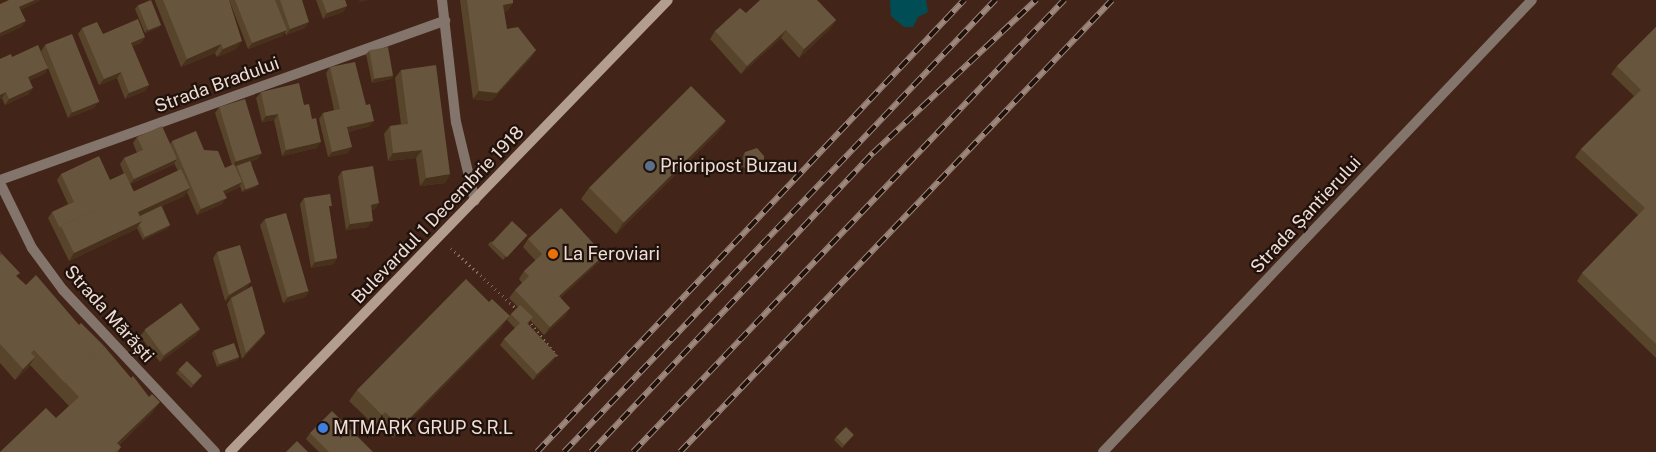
<!DOCTYPE html>
<html>
<head>
<meta charset="utf-8">
<style>
	body { margin:0 }
	#map { position:relative; width:1656px; height:452px; overflow:hidden; background:#422518; font-family:"Public Sans",sans-serif }
	div>[style] { position:absolute }
	.water>* { inset:0; background:#014d56 }
	.path>* { height:3px; margin-top:-1.5px; transform-origin:0; background:repeating-linear-gradient(90deg,#897065 0 1px,transparent 0 5px) }
	.street>* { height:10px; margin:-5px; padding:0 5px; transform-origin:5px; border-radius:5px; background:#83746c }
	.secondary>* { height:10px; margin:-5px; padding:0 5px; transform-origin:5px; border-radius:5px; background:#b39d8f }
	.rail>* { height:5.5px; margin-top:-2.75px; transform-origin:0; background:repeating-linear-gradient(90deg,#1f120c 0 11px,#9e877c 0 22px); box-sizing:border-box; border-block:1px solid #9e877c }
	.wall>* { inset:0; background:#57442b }
	.shaded-wall>* { inset:0; background:#47311c }
	.building>* { inset:0; background:#67553d; transform-origin:0 0 }
	.dots>* { width:14px; height:14px; translate:-50% -50%; box-sizing:border-box; border:2px solid #1f120c; border-radius:50% }
	span { translate:-50% -50%; white-space:nowrap; text-align:center; line-height:1.15; -webkit-text-stroke:4.5px #1f120c; paint-order:stroke }
	.street-label { font-size:18px; color:#f0ddd5 }
	.poi-label { font-size:18px; color:#f0ddd5 }
	.left { translate:0 -50%; text-align:left }
</style>
</head>
<body>
<div id="map">
	<div class="water">
		<div style="clip-path:polygon(890px 0,926px 0,928px 12px,918px 17px,913px 27px,904px 27px,891px 16px)"></div>
	</div>
	<div class="path">
		<div style="left:451px;top:248px;width:94px;rotate:42.8deg"></div>
		<div style="left:528px;top:320px;width:46px;rotate:51.1deg"></div>
	</div>
	<div class="street">
		<div style="left:442px;top:0;width:123px;rotate:83.5deg"></div>
		<div style="left:456px;top:122px;width:81px;rotate:76.5deg"></div>
		<div style="left:0;top:180px;width:473px;rotate:-19.7deg"></div>
		<div style="left:0;top:183px;width:72px;rotate:63.8deg"></div>
		<div style="left:32px;top:248px;width:52px;rotate:53.6deg"></div>
		<div style="left:63px;top:290px;width:222px;rotate:46.8deg"></div>
		<div style="left:1103px;top:452px;width:623px;rotate:-46.5deg"></div>
	</div>
	<div class="secondary">
		<div style="left:230px;top:452px;width:629px;rotate:-45.9deg"></div>
	</div>
	<div class="rail">
		<div style="left:537px;top:452px;width:622px;rotate:-46.63deg"></div>
		<div style="left:564px;top:452px;width:625px;rotate:-46.36deg"></div>
		<div style="left:591px;top:452px;width:411px;rotate:-46.7deg"></div>
		<div style="left:873px;top:153px;width:224px;rotate:-43.2deg"></div>
		<div style="left:633px;top:452px;width:625px;rotate:-46.36deg"></div>
		<div style="left:680px;top:452px;width:625px;rotate:-46.3deg"></div>
	</div>
	<div class="wall">
		<div style="clip-path:polygon(155px 0,229px 0,236px 49px,217px 57px,215px 53px,181px 67px,155px 1px)"></div>
		<div style="clip-path:polygon(229px 0,302px 0,305px 28px,286px 35px,285px 32px,282px 36px,248px 49px)"></div>
		<div style="clip-path:polygon(316px 0,345px 0,347px 6px,343px 12px,323px 19px)"></div>
		<div style="clip-path:polygon(460px 0,513px 0,513px 3px,507px 11px,504px 12px,507px 29px,536px 50px,531px 58px,491px 101px,473px 99px)"></div>
		<div style="clip-path:polygon(818px 1px,836px 20px,830px 29px,799px 58px,781px 38px,741px 74px,710px 39px,715px 31px,746px 13px)"></div>
		<div style="clip-path:polygon(138px 5px,161px 25px,158px 28px,145px 33px,135px 9px)"></div>
		<div style="clip-path:polygon(1656px 27px,1656px 358px,1577px 281px,1582px 273px,1638px 215px,1575px 157px,1581px 149px,1634px 96px,1611px 74px,1617px 66px)"></div>
		<div style="clip-path:polygon(82px 28px,103px 34px,145px 37px,141px 43px,132px 46px,149px 85px,145px 91px,125px 99px,117px 78px,99px 85px,78px 34px)"></div>
		<div style="clip-path:polygon(45px 45px,94px 108px,68px 118px,48px 68px,44px 74px,30px 80px,29px 94px,5px 105px,2px 98px,0 99px,0 59px,12px 57px,47px 65px,41px 51px)"></div>
		<div style="clip-path:polygon(369px 51px,393px 76px,391px 79px,372px 83px,366px 54px)"></div>
		<div style="clip-path:polygon(330px 67px,370px 126px,348px 132px,348px 153px,328px 157px,319px 119px,323px 113px,334px 110px,326px 73px)"></div>
		<div style="clip-path:polygon(401px 70px,450px 174px,445px 183px,420px 186px,416px 158px,388px 161px,384px 134px,390px 126px,401px 124px,395px 78px)"></div>
		<div style="clip-path:polygon(261px 92px,304px 105px,317px 148px,282px 156px,274px 120px,262px 122px,256px 98px)"></div>
		<div style="clip-path:polygon(evenodd,219px 107px,258px 159px,251px 161px,256px 187px,242px 192px,240px 186px,238px 188px,225px 194px,222px 204px,197px 215px,187px 192px,184px 196px,162px 206px,170px 225px,168px 228px,143px 240px,137px 228px,136px 229px,69px 261px,48px 218px,52px 212px,68px 204px,57px 180px,61px 174px,110px 180px,124px 174px,120px 164px,124px 158px,137px 153px,133px 143px,137px 137px,170px 144px,172px 141px,204px 150px,225px 168px,232px 165px,215px 113px,219px 107px,174px 163px,178px 171px,134px 192px,130px 184px,173px 165px,174px 163px)"></div>
		<div style="clip-path:polygon(726px 121px,718px 132px,616px 234px,581px 199px,589px 188px)"></div>
		<div style="clip-path:polygon(745px 152px,764px 163px,761px 166px,753px 173px,741px 166px,743px 156px)"></div>
		<div style="clip-path:polygon(342px 171px,375px 209px,371px 210px,368px 227px,346px 230px,338px 177px)"></div>
		<div style="clip-path:polygon(304px 198px,329px 209px,337px 258px,333px 264px,311px 268px,300px 204px)"></div>
		<div style="clip-path:polygon(265px 219px,309px 291px,305px 297px,283px 303px,260px 225px)"></div>
		<div style="clip-path:polygon(527px 235px,503px 260px,488px 245px,490px 242px)"></div>
		<div style="clip-path:polygon(528px 239px,604px 255px,598px 263px,560px 298px,570px 308px,565px 316px,544px 335px,530px 320px,528px 324px,553px 361px,533px 380px,500px 345px,504px 339px,515px 328px,507px 320px,511px 314px,518px 307px,509px 298px,515px 290px,522px 283px,519px 279px,524px 271px,536px 261px,523px 247px)"></div>
		<div style="clip-path:polygon(0 251px,17px 277px,26px 285px,79px 325px,149px 397px,160px 402px,151px 414px,119px 445px,121px 447px,118px 452px,0 452px,56px 418px,69px 406px,30px 365px,28px 368px,15px 380px,0 363px)"></div>
		<div style="clip-path:polygon(217px 252px,247px 288px,225px 301px,213px 258px)"></div>
		<div style="clip-path:polygon(231px 298px,265px 333px,261px 339px,242px 359px,227px 304px)"></div>
		<div style="clip-path:polygon(502px 327px,393px 438px,378px 422px,375px 426px,349px 401px,357px 390px)"></div>
		<div style="clip-path:polygon(200px 329px,196px 335px,160px 362px,140px 336px,145px 330px)"></div>
		<div style="clip-path:polygon(214px 350px,239px 357px,237px 360px,217px 367px,212px 353px)"></div>
		<div style="clip-path:polygon(179px 370px,202px 376px,191px 388px,176px 373px)"></div>
		<div style="clip-path:polygon(310px 433px,373px 452px,319px 452px,306px 439px)"></div>
		<div style="clip-path:polygon(854px 435px,842px 448px,834px 440px,836px 437px)"></div>
	</div>
	<div class="shaded-wall">
		<div style="clip-path:polygon(35px 0,42px 0,15px 13px,19px 7px)"></div>
		<div style="clip-path:polygon(360px 0,368px 0,358px 3px)"></div>
		<div style="clip-path:polygon(513px 3px,507px 11px,498px 13px,503px 5px)"></div>
		<div style="clip-path:polygon(347px 6px,343px 12px,323px 19px,327px 13px)"></div>
		<div style="clip-path:polygon(836px 20px,830px 29px,799px 58px,804px 49px)"></div>
		<div style="clip-path:polygon(26px 21px,22px 27px,0 37px,0 33px)"></div>
		<div style="clip-path:polygon(309px 22px,305px 28px,286px 35px,290px 29px)"></div>
		<div style="clip-path:polygon(161px 25px,158px 28px,145px 33px,147px 30px)"></div>
		<div style="clip-path:polygon(287px 30px,282px 36px,248px 49px,252px 43px)"></div>
		<div style="clip-path:polygon(786px 30px,781px 38px,741px 74px,747px 66px)"></div>
		<div style="clip-path:polygon(145px 37px,141px 43px,127px 48px,131px 43px)"></div>
		<div style="clip-path:polygon(242px 41px,236px 49px,217px 57px,223px 49px)"></div>
		<div style="clip-path:polygon(221px 44px,215px 53px,181px 67px,187px 59px)"></div>
		<div style="clip-path:polygon(536px 50px,531px 58px,491px 101px,473px 99px,479px 91px)"></div>
		<div style="clip-path:polygon(48px 68px,44px 74px,24px 83px,28px 77px)"></div>
		<div style="clip-path:polygon(121px 72px,117px 78px,99px 85px,104px 79px)"></div>
		<div style="clip-path:polygon(393px 76px,391px 79px,372px 83px,374px 79px)"></div>
		<div style="clip-path:polygon(149px 85px,145px 91px,125px 99px,129px 93px)"></div>
		<div style="clip-path:polygon(33px 88px,29px 94px,5px 105px,9px 99px)"></div>
		<div style="clip-path:polygon(6px 92px,2px 98px,0 99px,0 95px)"></div>
		<div style="clip-path:polygon(99px 102px,94px 108px,68px 118px,72px 112px)"></div>
		<div style="clip-path:polygon(278px 114px,274px 120px,262px 122px,266px 116px)"></div>
		<div style="clip-path:polygon(374px 121px,370px 126px,343px 133px,347px 127px)"></div>
		<div style="clip-path:polygon(726px 121px,718px 132px,616px 234px,623px 223px)"></div>
		<div style="clip-path:polygon(321px 142px,317px 148px,282px 156px,286px 150px)"></div>
		<div style="clip-path:polygon(352px 147px,348px 153px,328px 157px,332px 152px)"></div>
		<div style="clip-path:polygon(422px 150px,416px 158px,388px 161px,393px 153px)"></div>
		<div style="clip-path:polygon(262px 153px,258px 159px,232px 167px,236px 161px)"></div>
		<div style="clip-path:polygon(177px 159px,173px 165px,129px 185px,134px 179px)"></div>
		<div style="clip-path:polygon(764px 163px,761px 166px,753px 173px,755px 169px)"></div>
		<div style="clip-path:polygon(450px 174px,445px 183px,420px 186px,426px 178px)"></div>
		<div style="clip-path:polygon(242px 182px,238px 188px,219px 197px,223px 191px)"></div>
		<div style="clip-path:polygon(259px 184px,256px 187px,242px 192px,245px 189px)"></div>
		<div style="clip-path:polygon(190px 188px,184px 196px,132px 220px,138px 212px)"></div>
		<div style="clip-path:polygon(227px 198px,222px 204px,197px 215px,201px 209px)"></div>
		<div style="clip-path:polygon(379px 203px,375px 209px,366px 211px,371px 205px)"></div>
		<div style="clip-path:polygon(142px 221px,136px 229px,69px 261px,74px 253px)"></div>
		<div style="clip-path:polygon(373px 221px,368px 227px,346px 230px,350px 224px)"></div>
		<div style="clip-path:polygon(170px 225px,168px 228px,143px 240px,145px 237px)"></div>
		<div style="clip-path:polygon(527px 235px,525px 238px,503px 260px,505px 257px)"></div>
		<div style="clip-path:polygon(604px 255px,598px 263px,553px 304px,559px 296px)"></div>
		<div style="clip-path:polygon(337px 258px,333px 264px,311px 268px,315px 262px)"></div>
		<div style="clip-path:polygon(251px 282px,247px 288px,225px 301px,229px 295px)"></div>
		<div style="clip-path:polygon(309px 291px,305px 297px,283px 303px,288px 297px)"></div>
		<div style="clip-path:polygon(570px 308px,565px 316px,544px 335px,550px 327px)"></div>
		<div style="clip-path:polygon(510px 316px,502px 327px,393px 438px,401px 427px)"></div>
		<div style="clip-path:polygon(200px 329px,196px 335px,160px 362px,164px 356px)"></div>
		<div style="clip-path:polygon(265px 333px,261px 339px,242px 359px,246px 353px)"></div>
		<div style="clip-path:polygon(557px 355px,553px 361px,533px 380px,537px 374px)"></div>
		<div style="clip-path:polygon(35px 357px,28px 368px,15px 380px,23px 369px)"></div>
		<div style="clip-path:polygon(239px 357px,237px 360px,217px 367px,219px 364px)"></div>
		<div style="clip-path:polygon(160px 402px,151px 414px,111px 452px,117px 443px)"></div>
	</div>
	<div class="building">
		<div style="clip-path:polygon(9px 0,35px 0,19px 7px,26px 21px,0 33px,0 4px)"></div>
		<div style="left:151px;top:0;width:27px;height:14px;rotate:68deg"></div>
		<div style="clip-path:polygon(163px 0,229px 0,242px 41px,223px 49px,221px 44px,187px 59px)"></div>
		<div style="clip-path:polygon(235px 0,275px 0,287px 30px,252px 43px)"></div>
		<div style="clip-path:polygon(280px 0,302px 0,309px 22px,290px 29px)"></div>
		<div style="clip-path:polygon(322px 0,345px 0,347px 6px,327px 13px)"></div>
		<div style="clip-path:polygon(467px 0,513px 0,513px 3px,503px 5px,507px 29px,518px 27px,536px 50px,497px 93px,479px 91px)"></div>
		<div style="clip-path:polygon(760px 0,817px 0,836px 20px,804px 49px,786px 30px,747px 66px,715px 31px,740px 8px,746px 13px)"></div>
		<div style="clip-path:polygon(138px 19px,145px 37px,131px 43px,149px 85px,129px 93px,121px 72px,104px 79px,82px 28px,97px 22px,103px 34px)"></div>
		<div style="clip-path:polygon(1656px 27px,1656px 344px,1582px 273px,1645px 208px,1581px 149px,1641px 90px,1617px 66px)"></div>
		<div style="left:72px;top:34px;width:73px;height:29px;rotate:68deg"></div>
		<div style="clip-path:polygon(38px 45px,48px 68px,28px 77px,33px 88px,9px 99px,6px 92px,0 95px,0 59px,11px 54px,12px 57px)"></div>
		<div style="left:388px;top:47px;width:29px;height:19px;rotate:80deg"></div>
		<div style="clip-path:polygon(355px 62px,366px 105px,370px 104px,374px 121px,347px 127px,352px 147px,332px 152px,323px 113px,340px 109px,330px 67px)"></div>
		<div style="clip-path:polygon(436px 65px,450px 174px,426px 178px,422px 150px,393px 153px,390px 126px,408px 124px,401px 70px)"></div>
		<div style="clip-path:polygon(299px 83px,304px 105px,309px 104px,312px 119px,316px 118px,321px 142px,286px 150px,278px 114px,266px 116px,261px 92px)"></div>
		<div style="left:691px;top:86px;width:49px;height:144px;rotate:45deg"></div>
		<div style="left:245px;top:99px;width:57px;height:27px;rotate:73deg"></div>
		<div style="clip-path:polygon(162px 126px,177px 159px,134px 179px,124px 158px,143px 150px,137px 137px)"></div>
		<div style="clip-path:polygon(196px 131px,204px 150px,218px 151px,225px 168px,234px 164px,242px 182px,223px 191px,227px 198px,201px 209px,172px 141px)"></div>
		<div style="clip-path:polygon(757px 148px,764px 156px,764px 163px,755px 169px,744px 162px,745px 152px)"></div>
		<div style="clip-path:polygon(99px 156px,110px 180px,125px 173px,134px 192px,61px 226px,60px 228px,52px 212px,74px 202px,61px 174px)"></div>
		<div style="left:250px;top:161px;width:25px;height:14px;rotate:69deg"></div>
		<div style="clip-path:polygon(373px 166px,379px 203px,371px 205px,373px 221px,350px 224px,342px 171px)"></div>
		<div style="clip-path:polygon(181px 169px,190px 188px,138px 212px,142px 221px,74px 253px,61px 226px)"></div>
		<div style="clip-path:polygon(330px 194px,332px 206px,329px 206px,337px 258px,315px 262px,304px 198px)"></div>
		<div style="clip-path:polygon(161px 206px,170px 225px,145px 237px,139px 225px,142px 221px,140px 216px)"></div>
		<div style="clip-path:polygon(561px 208px,604px 255px,559px 296px,570px 308px,550px 327px,515px 290px,529px 276px,524px 271px,542px 254px,528px 239px)"></div>
		<div style="left:286px;top:213px;width:81px;height:22px;rotate:74deg"></div>
		<div style="left:512px;top:221px;width:21px;height:30px;rotate:43deg"></div>
		<div style="clip-path:polygon(240px 245px,251px 282px,229px 295px,217px 252px)"></div>
		<div style="clip-path:polygon(2px 254px,20px 273px,16px 276px,26px 285px,36px 275px,79px 325px,81px 323px,104px 346px,65px 383px,34px 350px,31px 353px,35px 357px,23px 369px,0 344px,0 256px)"></div>
		<div style="clip-path:polygon(466px 279px,489px 302px,492px 299px,510px 316px,401px 427px,385px 412px,382px 415px,357px 390px)"></div>
		<div style="clip-path:polygon(252px 286px,265px 333px,246px 353px,231px 298px)"></div>
		<div style="left:181px;top:303px;width:32px;height:45px;rotate:54deg"></div>
		<div style="clip-path:polygon(520px 305px,533px 317px,527px 323px,557px 355px,537px 374px,504px 339px,520px 323px,511px 314px)"></div>
		<div style="left:234px;top:343px;width:15px;height:21px;rotate:70deg"></div>
		<div style="clip-path:polygon(104px 346px,131px 378px,133px 376px,149px 397px,152px 394px,160px 402px,117px 443px,121px 447px,116px 452px,0 452px,46px 408px,56px 418px,79px 397px,65px 382px)"></div>
		<div style="left:187px;top:361px;width:21px;height:12px;rotate:45deg"></div>
		<div style="clip-path:polygon(332px 411px,373px 452px,329px 452px,310px 433px)"></div>
		<div style="left:846px;top:427px;width:11px;height:14px;rotate:45deg"></div>
		<div style="clip-path:polygon(297px 441px,308px 452px,286px 452px)"></div>
	</div>
	<div class="dots">
		<div style="left:650px;top:166px;background:#5c6f8a"></div>
		<div style="left:553px;top:254px;background:#e8710a"></div>
		<div style="left:323px;top:428px;background:#3f7fe0"></div>
	</div>
	<div class="street-label">
		<span style="left:217px;top:85px;rotate:-20deg">Strada Bradului</span>
		<span style="left:438px;top:215px;rotate:-46deg">Bulevardul 1 Decembrie 1918</span>
		<span style="left:1306px;top:215px;rotate:-47deg">Strada Șantierului</span>
		<span style="left:109px;top:314px;rotate:48deg">Strada Mărăști</span>
	</div>
	<div class="poi-label">
		<span class="left" style="left:660px;top:166px">Prioripost Buzau</span>
		<span class="left" style="left:563px;top:254px">La Feroviari</span>
		<span class="left" style="left:333px;top:428px">MTMARK GRUP S.R.L</span>
	</div>
</div>
</body>
</html>
